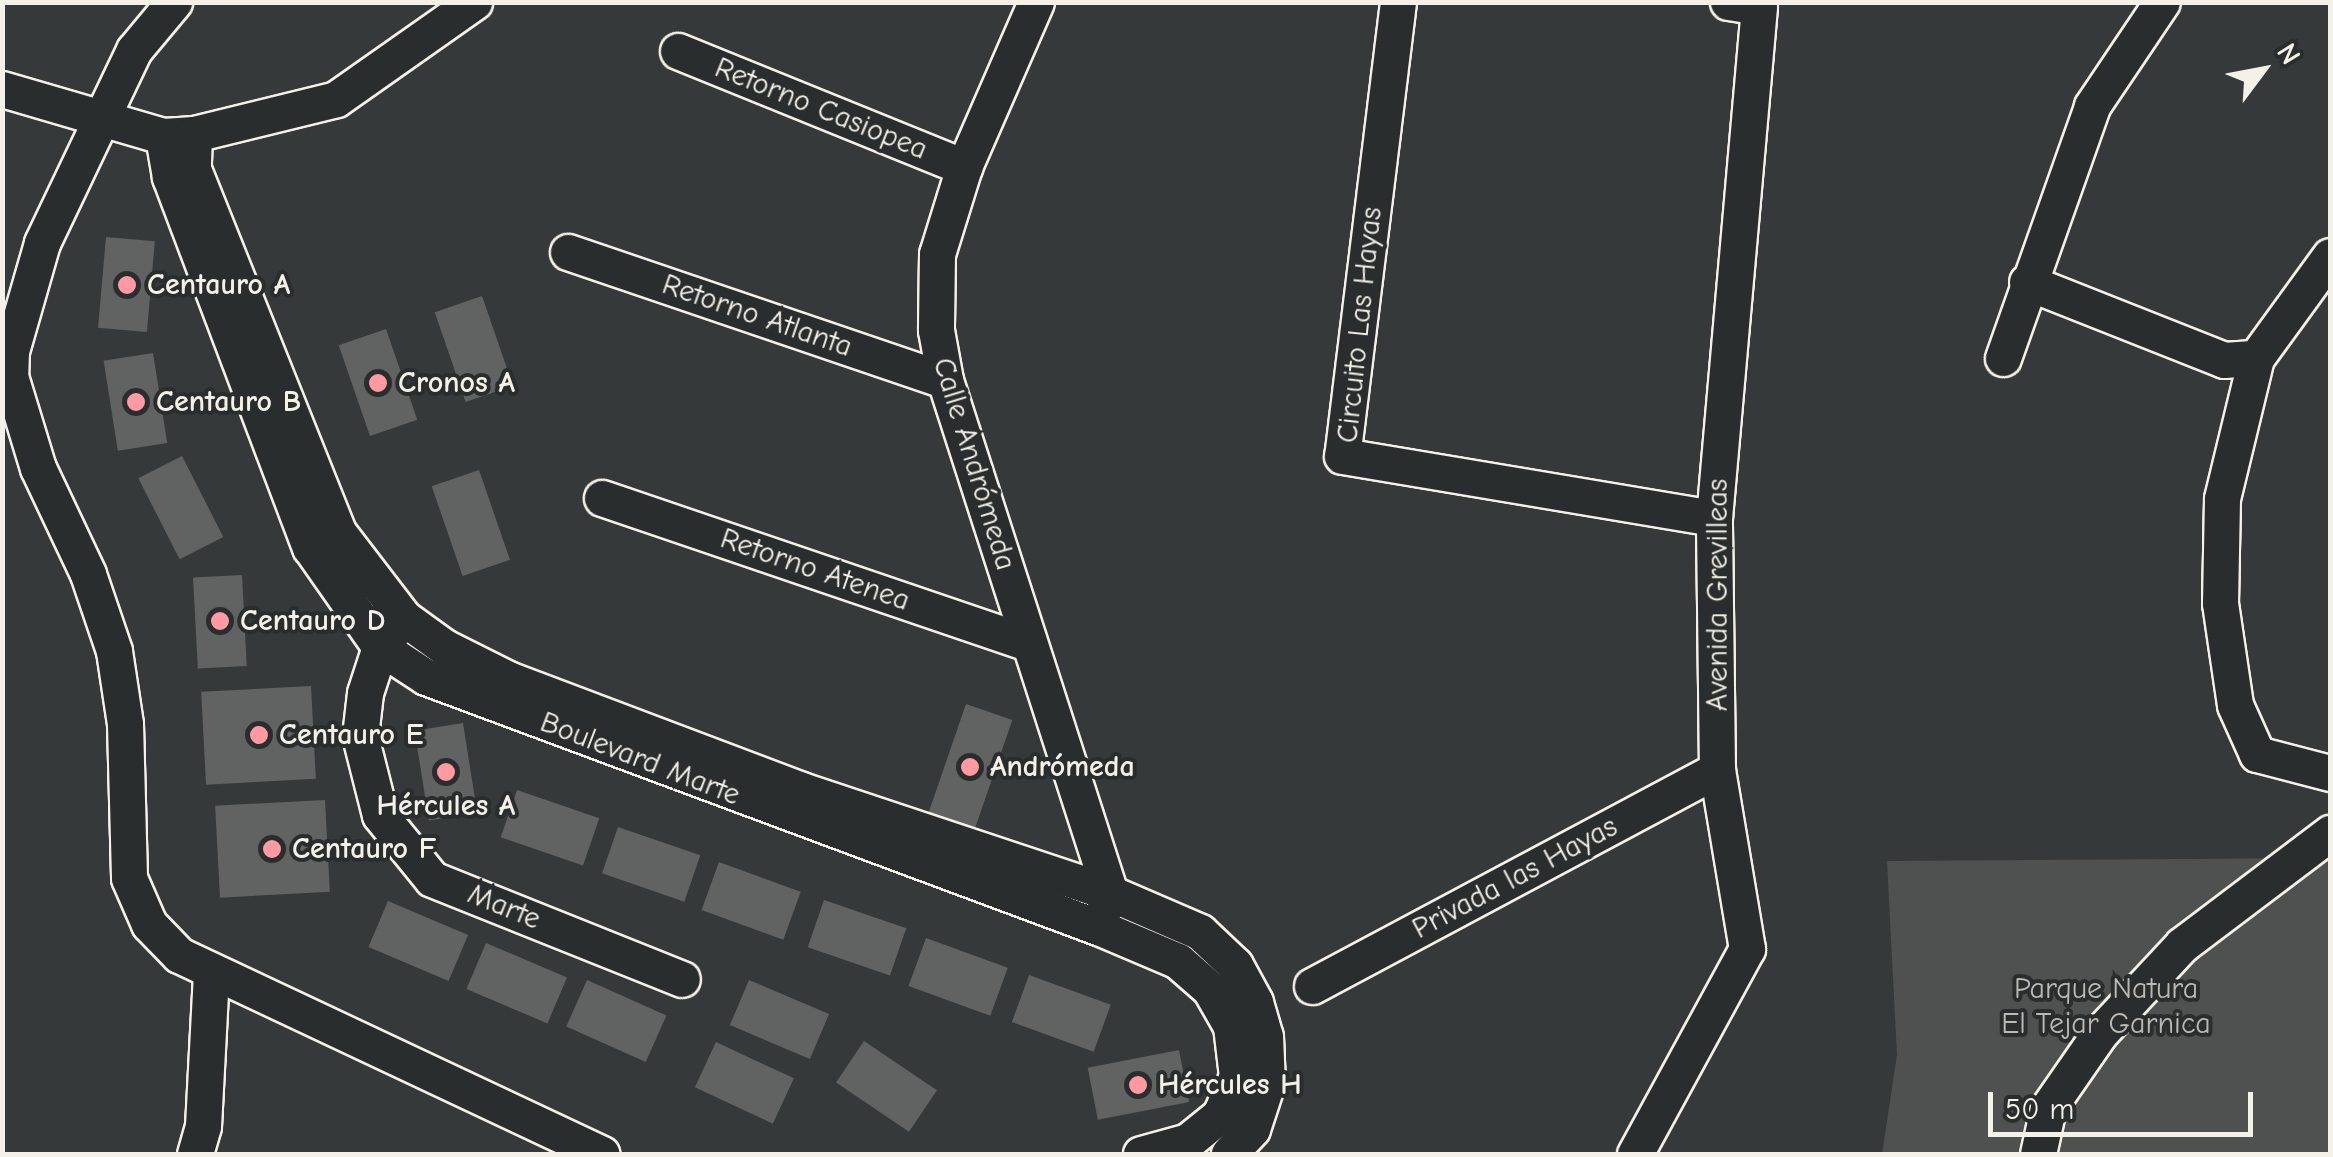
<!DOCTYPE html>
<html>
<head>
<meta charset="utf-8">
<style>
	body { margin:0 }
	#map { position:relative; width:2333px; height:1157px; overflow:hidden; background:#363939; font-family:"Comic Neue",sans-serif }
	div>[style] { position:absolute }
	.green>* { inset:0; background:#4e514f }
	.building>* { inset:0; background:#616362; transform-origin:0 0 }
	.roads { filter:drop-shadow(2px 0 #f4f1e8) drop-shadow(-2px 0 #f4f1e8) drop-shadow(0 2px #f4f1e8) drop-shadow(0 -2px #f4f1e8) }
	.minor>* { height:35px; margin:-17.5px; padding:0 17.5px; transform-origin:17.5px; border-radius:17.5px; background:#2a2d2e }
	.dots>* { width:28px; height:28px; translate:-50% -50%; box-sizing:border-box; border:5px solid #2a2d2e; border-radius:50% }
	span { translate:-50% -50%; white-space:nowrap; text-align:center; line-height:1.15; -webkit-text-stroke:8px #2a2d2e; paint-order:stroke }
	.street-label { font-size:30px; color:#f4f1e8 }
	.poi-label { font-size:30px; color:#f4f1e8; font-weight:700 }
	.left { translate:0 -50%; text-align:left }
	.park-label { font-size:30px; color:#bab9b2 }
	.frame { position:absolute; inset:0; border:5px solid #f4f1e8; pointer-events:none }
	.north { position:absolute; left:2213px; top:20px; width:100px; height:100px; -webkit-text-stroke:8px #2a2d2e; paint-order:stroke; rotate:58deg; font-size:28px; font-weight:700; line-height:40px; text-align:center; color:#f4f1e8 }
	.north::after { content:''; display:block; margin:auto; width:35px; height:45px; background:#f4f1e8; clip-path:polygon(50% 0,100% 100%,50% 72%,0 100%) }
	.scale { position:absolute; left:1988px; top:1092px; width:265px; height:45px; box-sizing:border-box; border:5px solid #f4f1e8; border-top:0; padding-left:12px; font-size:30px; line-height:35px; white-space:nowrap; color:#f4f1e8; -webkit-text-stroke:8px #2a2d2e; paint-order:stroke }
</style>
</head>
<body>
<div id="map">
	<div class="green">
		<div style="clip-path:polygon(2330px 858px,2330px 1154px,1882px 1154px,1897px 1055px,1887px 861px)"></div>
	</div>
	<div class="building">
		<div style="left:106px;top:237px;width:49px;height:91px;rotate:5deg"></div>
		<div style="left:482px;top:296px;width:95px;height:50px;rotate:71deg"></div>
		<div style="left:386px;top:329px;width:96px;height:50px;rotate:71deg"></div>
		<div style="left:153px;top:353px;width:91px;height:50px;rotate:81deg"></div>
		<div style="left:182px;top:456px;width:91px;height:49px;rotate:63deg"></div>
		<div style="left:479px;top:470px;width:95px;height:50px;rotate:71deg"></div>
		<div style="left:242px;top:575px;width:91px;height:49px;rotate:87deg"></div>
		<div style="left:311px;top:686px;width:93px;height:110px;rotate:87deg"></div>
		<div style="left:966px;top:704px;width:49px;height:118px;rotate:19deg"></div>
		<div style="left:463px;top:723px;width:91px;height:49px;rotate:81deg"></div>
		<div style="left:517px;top:790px;width:87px;height:50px;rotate:19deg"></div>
		<div style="left:325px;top:800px;width:92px;height:110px;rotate:87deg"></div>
		<div style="left:618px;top:827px;width:87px;height:49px;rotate:19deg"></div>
		<div style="left:719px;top:862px;width:87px;height:51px;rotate:20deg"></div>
		<div style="left:824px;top:900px;width:87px;height:50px;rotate:19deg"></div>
		<div style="left:388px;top:901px;width:87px;height:50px;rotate:23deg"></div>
		<div style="left:926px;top:938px;width:87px;height:51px;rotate:20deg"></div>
		<div style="left:486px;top:943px;width:88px;height:50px;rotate:23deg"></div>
		<div style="left:1029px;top:975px;width:87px;height:50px;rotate:20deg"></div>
		<div style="left:587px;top:980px;width:87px;height:51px;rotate:24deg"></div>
		<div style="left:749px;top:980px;width:87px;height:49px;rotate:23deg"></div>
		<div style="left:864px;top:1041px;width:88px;height:50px;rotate:34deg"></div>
		<div style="left:716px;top:1042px;width:86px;height:50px;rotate:25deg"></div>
		<div style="left:1179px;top:1050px;width:53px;height:93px;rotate:79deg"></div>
	</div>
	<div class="roads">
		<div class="minor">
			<div style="left:174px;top:2px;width:62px;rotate:129.8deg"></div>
			<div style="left:134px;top:50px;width:214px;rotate:115.5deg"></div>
			<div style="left:42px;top:243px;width:112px;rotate:106deg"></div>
			<div style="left:11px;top:351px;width:25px;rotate:92deg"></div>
			<div style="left:10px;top:376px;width:96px;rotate:73.1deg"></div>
			<div style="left:38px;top:468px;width:117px;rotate:64.7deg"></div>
			<div style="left:88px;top:574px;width:81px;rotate:71.3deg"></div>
			<div style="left:114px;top:651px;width:74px;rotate:81.4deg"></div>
			<div style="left:125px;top:724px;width:154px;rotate:88.5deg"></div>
			<div style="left:129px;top:878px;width:50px;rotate:66.5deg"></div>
			<div style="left:149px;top:924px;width:43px;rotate:45.9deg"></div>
			<div style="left:179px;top:955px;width:467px;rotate:25.2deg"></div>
			<div style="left:1036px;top:2px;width:180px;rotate:113.6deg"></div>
			<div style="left:964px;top:167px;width:91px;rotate:107.2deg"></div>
			<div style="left:937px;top:254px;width:76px;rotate:90.8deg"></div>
			<div style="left:936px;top:330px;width:51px;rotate:79.8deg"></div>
			<div style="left:945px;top:380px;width:539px;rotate:72.17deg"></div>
			<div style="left:1110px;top:893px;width:15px;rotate:110deg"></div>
			<div style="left:1398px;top:2px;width:457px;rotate:97deg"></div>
			<div style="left:1342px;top:456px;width:377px;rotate:9.5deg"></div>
			<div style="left:1728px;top:2px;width:31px;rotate:9deg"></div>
			<div style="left:678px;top:51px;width:309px;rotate:22.1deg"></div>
			<div style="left:2px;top:89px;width:168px;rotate:16.3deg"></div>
			<div style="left:163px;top:136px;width:31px;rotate:-4deg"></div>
			<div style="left:194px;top:134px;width:146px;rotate:-13.8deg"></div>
			<div style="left:336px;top:99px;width:169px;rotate:-35.1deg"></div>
			<div style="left:194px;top:134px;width:35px;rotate:92deg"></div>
			<div style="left:193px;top:169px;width:391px;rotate:68.2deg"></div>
			<div style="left:338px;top:532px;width:108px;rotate:52.5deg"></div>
			<div style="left:404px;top:618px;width:49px;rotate:35.9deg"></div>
			<div style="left:444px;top:647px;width:72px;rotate:26.6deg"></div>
			<div style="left:508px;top:679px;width:313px;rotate:20.7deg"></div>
			<div style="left:801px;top:790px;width:326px;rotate:18.4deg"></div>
			<div style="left:1110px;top:893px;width:98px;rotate:23.4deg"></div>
			<div style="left:1200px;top:932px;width:48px;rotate:43.3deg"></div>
			<div style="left:1235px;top:965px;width:42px;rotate:61.6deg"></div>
			<div style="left:1255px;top:1002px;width:35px;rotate:74deg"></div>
			<div style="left:1265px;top:1036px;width:47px;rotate:87.6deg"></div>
			<div style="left:1267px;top:1083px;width:48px;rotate:108.1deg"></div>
			<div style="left:1252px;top:1129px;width:34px;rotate:133deg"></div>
			<div style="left:163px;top:136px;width:42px;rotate:80.3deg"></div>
			<div style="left:170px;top:177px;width:396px;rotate:69.3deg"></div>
			<div style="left:310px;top:547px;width:122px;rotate:55deg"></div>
			<div style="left:380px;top:647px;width:55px;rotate:33.1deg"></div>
			<div style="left:426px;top:677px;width:717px;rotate:20.41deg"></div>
			<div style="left:1098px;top:927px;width:87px;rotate:23deg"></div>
			<div style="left:1178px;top:961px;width:43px;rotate:41.2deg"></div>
			<div style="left:1210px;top:989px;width:43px;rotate:60.4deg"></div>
			<div style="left:1231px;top:1026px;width:50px;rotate:83.2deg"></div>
			<div style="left:1237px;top:1076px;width:43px;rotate:113.6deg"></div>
			<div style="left:1220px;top:1115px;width:41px;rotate:140.9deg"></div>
			<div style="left:1188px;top:1141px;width:49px;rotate:164.5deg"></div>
			<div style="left:568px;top:252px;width:398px;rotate:18.8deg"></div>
			<div style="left:2330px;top:256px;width:126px;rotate:126deg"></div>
			<div style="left:2256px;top:358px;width:145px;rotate:103.6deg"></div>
			<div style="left:2222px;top:499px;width:104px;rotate:91.1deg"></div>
			<div style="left:2220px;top:603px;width:103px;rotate:81.6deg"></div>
			<div style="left:2235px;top:705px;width:54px;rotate:65.8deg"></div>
			<div style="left:2257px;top:754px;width:75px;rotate:14.6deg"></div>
			<div style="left:2027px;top:282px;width:212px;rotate:21.6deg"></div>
			<div style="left:2224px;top:360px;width:32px;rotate:-4deg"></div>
			<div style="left:2003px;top:358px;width:267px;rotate:-70.5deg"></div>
			<div style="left:2092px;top:106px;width:125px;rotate:-56.1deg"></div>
			<div style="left:602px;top:498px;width:450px;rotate:18.8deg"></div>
			<div style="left:394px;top:630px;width:22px;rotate:129deg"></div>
			<div style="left:380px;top:647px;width:48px;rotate:108.1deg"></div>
			<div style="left:365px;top:693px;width:43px;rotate:96.6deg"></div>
			<div style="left:360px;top:736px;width:81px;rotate:75.8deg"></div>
			<div style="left:380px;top:815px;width:82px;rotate:50.9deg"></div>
			<div style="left:432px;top:879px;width:269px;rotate:21.8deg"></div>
			<div style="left:1312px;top:986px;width:459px;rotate:-28.1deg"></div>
			<div style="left:195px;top:1154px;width:29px;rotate:-74deg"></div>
			<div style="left:203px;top:1126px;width:154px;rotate:-87deg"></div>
			<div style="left:1635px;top:1154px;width:234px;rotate:-61.4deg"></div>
			<div style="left:1747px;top:949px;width:181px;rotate:-99.5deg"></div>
			<div style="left:1717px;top:770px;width:252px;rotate:-90.7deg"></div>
			<div style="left:1714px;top:518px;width:513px;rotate:-84.97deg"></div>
			<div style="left:2038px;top:1154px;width:47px;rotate:-77.7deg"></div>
			<div style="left:2048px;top:1108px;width:91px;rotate:-55.3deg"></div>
			<div style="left:2100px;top:1033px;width:120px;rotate:-47deg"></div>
			<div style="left:2182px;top:945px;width:186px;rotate:-37.1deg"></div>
		</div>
	</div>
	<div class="dots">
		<div style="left:127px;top:285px;background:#ff9aa2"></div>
		<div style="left:378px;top:383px;background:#ff9aa2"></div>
		<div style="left:136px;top:402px;background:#ff9aa2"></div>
		<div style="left:220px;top:621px;background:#ff9aa2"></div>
		<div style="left:259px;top:735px;background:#ff9aa2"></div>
		<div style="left:970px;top:767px;background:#ff9aa2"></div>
		<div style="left:446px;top:772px;background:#ff9aa2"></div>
		<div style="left:272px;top:849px;background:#ff9aa2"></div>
		<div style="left:1138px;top:1085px;background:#ff9aa2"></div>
	</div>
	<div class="street-label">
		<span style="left:821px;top:109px;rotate:22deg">Retorno Casiopea</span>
		<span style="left:757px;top:316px;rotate:19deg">Retorno Atlanta</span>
		<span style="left:1360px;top:325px;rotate:-84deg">Circuito Las Hayas</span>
		<span style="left:974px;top:464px;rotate:73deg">Calle Andrómeda</span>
		<span style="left:815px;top:570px;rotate:19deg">Retorno Atenea</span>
		<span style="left:1718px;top:595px;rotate:-90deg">Avenida Grevilleas</span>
		<span style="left:640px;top:759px;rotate:21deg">Boulevard Marte</span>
		<span style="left:1515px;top:878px;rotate:-28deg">Privada las Hayas</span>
		<span style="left:504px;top:907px;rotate:22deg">Marte</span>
	</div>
	<div class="poi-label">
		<span class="left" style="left:147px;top:285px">Centauro A</span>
		<span class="left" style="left:398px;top:383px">Cronos A</span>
		<span class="left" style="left:156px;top:402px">Centauro B</span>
		<span class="left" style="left:240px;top:621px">Centauro D</span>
		<span class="left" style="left:279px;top:735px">Centauro E</span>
		<span class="left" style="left:990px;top:767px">Andrómeda</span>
		<span style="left:446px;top:806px">Hércules A</span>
		<span class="left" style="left:292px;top:849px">Centauro F</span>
		<span class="left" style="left:1158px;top:1085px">Hércules H</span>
	</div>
	<div class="park-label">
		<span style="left:2106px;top:1006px">Parque Natura<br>El Tejar Garnica</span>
	</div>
	<div class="frame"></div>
	<div class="north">N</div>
	<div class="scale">50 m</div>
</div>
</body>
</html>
